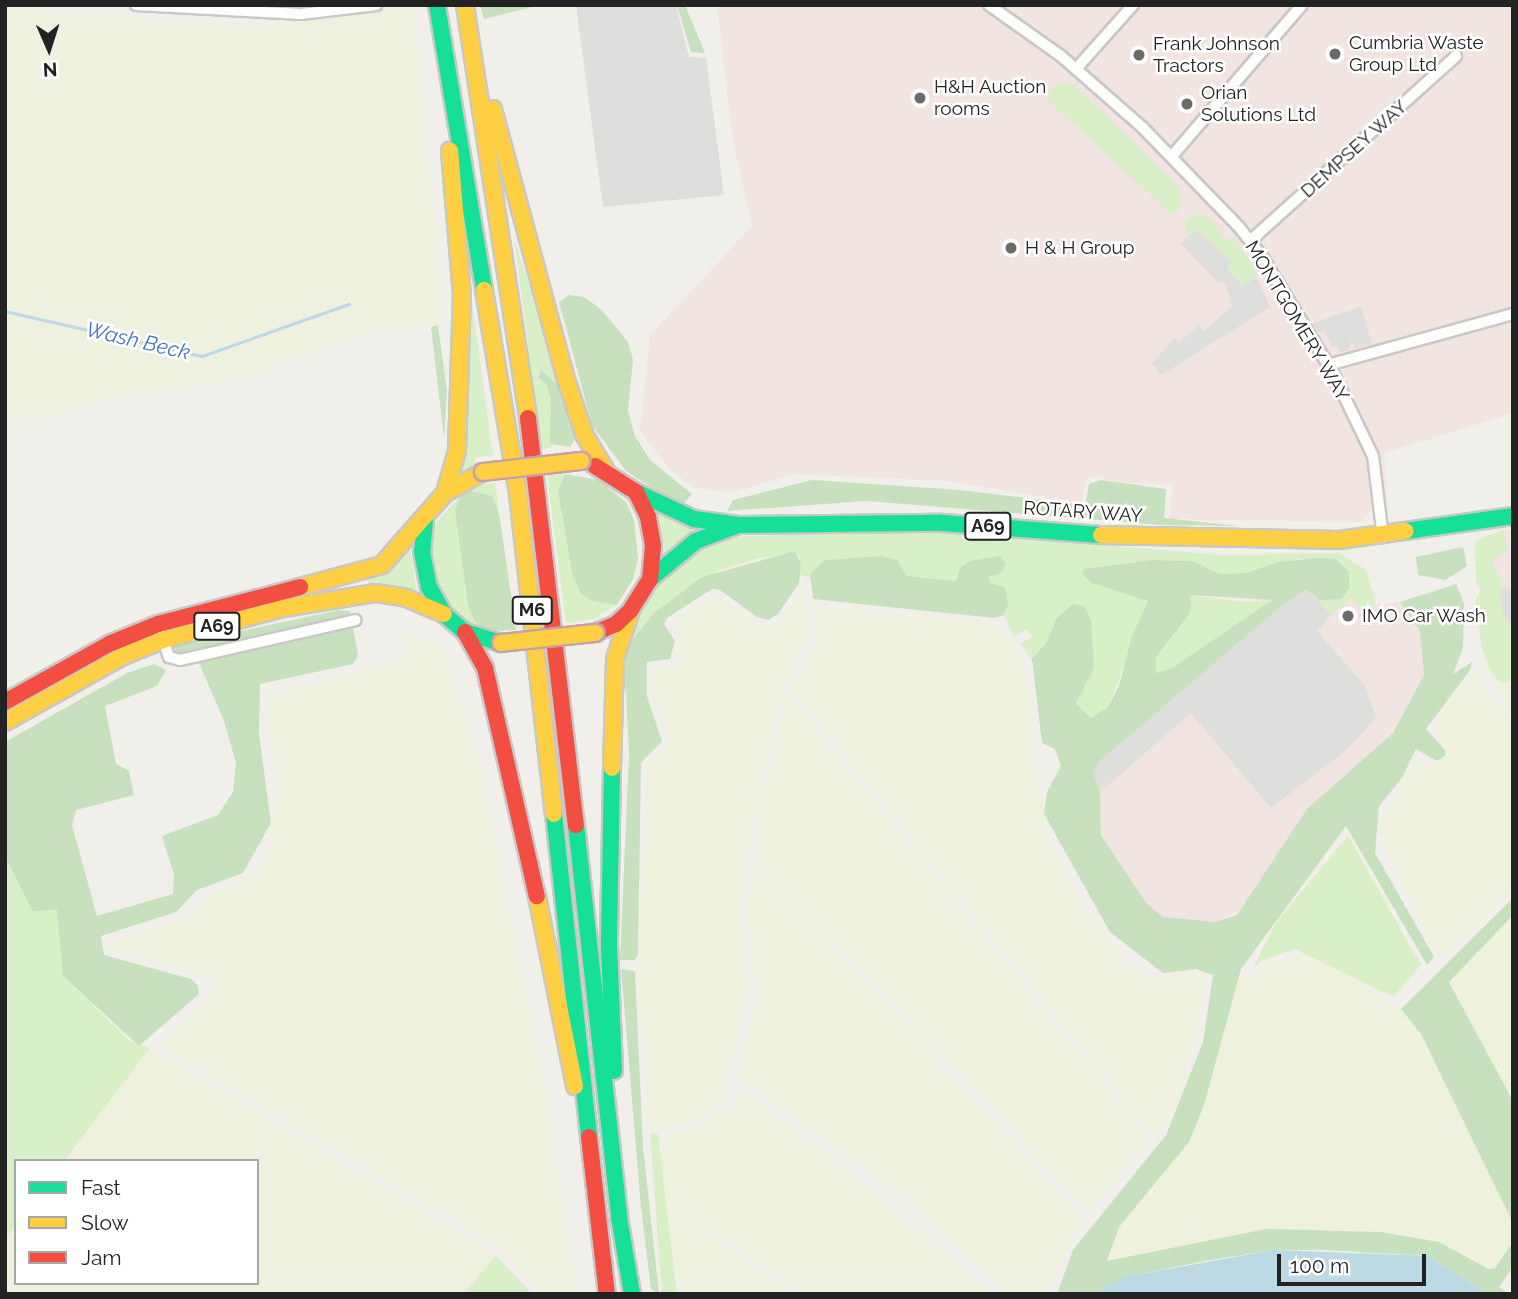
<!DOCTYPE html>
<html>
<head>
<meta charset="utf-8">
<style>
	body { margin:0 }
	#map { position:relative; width:1518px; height:1299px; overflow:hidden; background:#f0efea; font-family:Raleway,sans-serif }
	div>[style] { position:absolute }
	.commercial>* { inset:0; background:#f2e4e0 }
	.religious>* { inset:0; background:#dededc }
	.farmland>* { inset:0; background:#eef1dd }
	.grass>* { inset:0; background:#d9efc7 }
	.forest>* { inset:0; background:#c7e1be }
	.water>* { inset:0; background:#bcd9e5 }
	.stream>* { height:2.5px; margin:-1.25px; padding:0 1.25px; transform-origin:1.25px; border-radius:1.25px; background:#bcd9e5 }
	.roads { filter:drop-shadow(2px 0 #c9c8c6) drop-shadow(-2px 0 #c9c8c6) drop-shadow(0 2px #c9c8c6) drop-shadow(0 -2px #c9c8c6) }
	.street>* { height:10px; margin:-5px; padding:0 5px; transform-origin:5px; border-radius:5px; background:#fdfdfc }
	.fast>* { height:16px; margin:-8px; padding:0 8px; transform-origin:8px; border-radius:8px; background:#16e098 }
	.slow>* { height:16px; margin:-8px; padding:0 8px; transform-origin:8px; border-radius:8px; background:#ffcf43 }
	.jam>* { height:16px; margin:-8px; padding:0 8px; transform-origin:8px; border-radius:8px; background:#f24e42 }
	.bridges { filter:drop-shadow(2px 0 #c7a0a7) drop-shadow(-2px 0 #c7a0a7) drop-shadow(0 2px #c7a0a7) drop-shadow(0 -2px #c7a0a7) }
	.slow-bridge>* { height:16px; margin:-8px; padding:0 8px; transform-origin:8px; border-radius:8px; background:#ffcf43 }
	.dots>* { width:19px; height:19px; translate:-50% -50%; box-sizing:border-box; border:4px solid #fff; border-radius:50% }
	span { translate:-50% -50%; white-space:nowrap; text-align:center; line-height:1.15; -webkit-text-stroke:5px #fff; paint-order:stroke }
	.shield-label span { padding:2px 5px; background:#fff; border:2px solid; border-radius:5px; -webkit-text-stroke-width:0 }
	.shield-label { font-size:18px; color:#222; font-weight:700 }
	.poi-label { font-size:19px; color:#222 }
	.left { translate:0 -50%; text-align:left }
	.street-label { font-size:19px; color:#222 }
	.water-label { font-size:21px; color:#4575bb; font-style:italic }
	.frame { position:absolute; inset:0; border:7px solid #222; pointer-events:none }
	.legend { position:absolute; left:14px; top:1159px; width:245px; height:126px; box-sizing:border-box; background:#fff; border:2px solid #a7a7a7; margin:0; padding:9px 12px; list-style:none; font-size:21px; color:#222 }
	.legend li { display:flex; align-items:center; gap:14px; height:35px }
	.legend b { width:35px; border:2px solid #a7a7a7 }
	.north { position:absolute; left:14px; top:14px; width:70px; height:70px; -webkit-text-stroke:5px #fff; paint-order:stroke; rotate:177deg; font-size:19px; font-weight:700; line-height:28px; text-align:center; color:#222 }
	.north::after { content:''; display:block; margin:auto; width:24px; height:32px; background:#222; clip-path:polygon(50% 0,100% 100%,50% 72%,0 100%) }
	.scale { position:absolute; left:1277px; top:1254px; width:149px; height:32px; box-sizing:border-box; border:4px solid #222; border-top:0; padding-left:9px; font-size:21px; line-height:24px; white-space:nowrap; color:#222; -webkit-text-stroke:5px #fff; paint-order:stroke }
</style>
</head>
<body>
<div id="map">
	<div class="commercial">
		<div style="clip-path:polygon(717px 5px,1513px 5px,1513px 413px,1384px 453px,1387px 496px,1359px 522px,1169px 519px,1173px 485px,1116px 482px,1098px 476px,1086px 479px,1082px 503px,948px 481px,794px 474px,732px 492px,694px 488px,670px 470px,640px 430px,650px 335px,752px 226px,733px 141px)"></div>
		<div style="clip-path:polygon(1513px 528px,1513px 639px,1495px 639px,1476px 580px,1476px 540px)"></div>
		<div style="clip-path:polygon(1315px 597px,1331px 615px,1351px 599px,1366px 613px,1376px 604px,1400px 602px,1420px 631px,1424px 675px,1393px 733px,1307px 809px,1247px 906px,1215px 922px,1163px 917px,1147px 904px,1101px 835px,1100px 792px)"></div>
	</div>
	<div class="religious">
		<div style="clip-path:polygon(576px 5px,676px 5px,689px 57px,706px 58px,724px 195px,603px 207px)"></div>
		<div style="clip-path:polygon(1197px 229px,1232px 262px,1242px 287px,1256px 277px,1270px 307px,1161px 375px,1152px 363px,1175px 338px,1179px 343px,1199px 325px,1205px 331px,1232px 306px,1225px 283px,1217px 282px,1181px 243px)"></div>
		<div style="clip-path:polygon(1361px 307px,1372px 344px,1355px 348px,1351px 341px,1349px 350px,1340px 352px,1337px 346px,1332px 347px,1325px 331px,1318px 332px,1313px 323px)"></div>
		<div style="clip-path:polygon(1513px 586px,1513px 632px,1503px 618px,1499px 590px)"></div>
		<div style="clip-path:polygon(1308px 590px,1331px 615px,1317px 631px,1365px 686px,1376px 718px,1345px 751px,1271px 808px,1191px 713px,1100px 792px,1093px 772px,1101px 760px,1284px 604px)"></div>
	</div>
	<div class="farmland">
		<div style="clip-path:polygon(397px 5px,413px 5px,444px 325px,377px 329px,246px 377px,107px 399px,47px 417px,5px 419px,5px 9px,251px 26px,349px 17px)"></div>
		<div style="clip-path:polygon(803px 591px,813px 625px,784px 687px,758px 797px,739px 916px,750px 982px,723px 1098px,706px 1114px,670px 1128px,648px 1129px,640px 986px,646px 762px,666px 753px,667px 736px,650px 685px,654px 667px,677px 663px,681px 649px,674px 618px,713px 598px,721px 598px,762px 627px,776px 625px)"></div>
		<div style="clip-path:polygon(811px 606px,984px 621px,1001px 627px,1021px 653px,1031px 691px,1039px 792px,1050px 839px,1077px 895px,1129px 965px,1158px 979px,1189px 973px,1205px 976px,1196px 1041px,1168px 1117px,1153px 1136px,790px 689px,817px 641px,819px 630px)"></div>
		<div style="clip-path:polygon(404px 631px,444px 650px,478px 749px,540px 1059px,577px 1294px,542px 1294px,494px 1244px,158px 1044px,216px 994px,212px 978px,108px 949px,108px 942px,190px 917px,210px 893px,261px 870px,272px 839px,277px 784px,268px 696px,406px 657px)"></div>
		<div style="clip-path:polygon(1482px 648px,1496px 678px,1501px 683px,1513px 679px,1513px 710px,1483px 665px)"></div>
		<div style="clip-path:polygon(1477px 670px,1491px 698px,1513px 720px,1513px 887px,1471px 931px,1437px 958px,1385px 847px,1382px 818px,1416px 758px,1435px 766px,1451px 752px,1433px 727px,1467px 676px)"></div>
		<div style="clip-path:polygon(787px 694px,1149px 1139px,1089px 1212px,754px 855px,758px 814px)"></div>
		<div style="clip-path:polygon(756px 862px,1085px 1221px,1068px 1243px,1047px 1294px,1009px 1294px,895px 1190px,737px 1076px,758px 995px,745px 905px)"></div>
		<div style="clip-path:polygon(1513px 915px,1513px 1101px,1449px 982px)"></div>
		<div style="clip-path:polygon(1299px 955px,1332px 967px,1401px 1009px,1421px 1034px,1513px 1223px,1513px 1242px,1495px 1268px,1439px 1242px,1380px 1232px,1266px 1229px,1107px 1262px,1119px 1227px,1204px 1105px,1239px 975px,1252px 976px,1270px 961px)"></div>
		<div style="clip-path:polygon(150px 1048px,496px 1255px,464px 1294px,5px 1294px,5px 1239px,16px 1225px,16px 1283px,257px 1283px,257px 1161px,65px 1161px)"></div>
		<div style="clip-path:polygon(746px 1094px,818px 1148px,992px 1294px,804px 1294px,669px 1200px,662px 1178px,662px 1142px,667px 1135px,709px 1120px)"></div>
		<div style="clip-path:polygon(669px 1205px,791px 1291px,794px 1294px,680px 1294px)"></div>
	</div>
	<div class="grass">
		<div style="clip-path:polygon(1062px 84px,1073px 84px,1180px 188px,1179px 210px,1172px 215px,1047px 99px,1050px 89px)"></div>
		<div style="clip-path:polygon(1197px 215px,1210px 218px,1227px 241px,1233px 237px,1254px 266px,1256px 277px,1242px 287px,1227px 268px,1232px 262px,1198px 229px,1186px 235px,1185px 219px)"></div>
		<div style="clip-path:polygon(463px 235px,493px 456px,475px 457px,475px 466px,455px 475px)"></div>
		<div style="clip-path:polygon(514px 238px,565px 391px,541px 370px,538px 378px,546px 383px,551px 399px,553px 431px,552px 447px,542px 449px)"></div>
		<div style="clip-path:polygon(565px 474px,558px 492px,573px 577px,581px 594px,592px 601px,617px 605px,594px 619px,566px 623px,547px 475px)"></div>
		<div style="clip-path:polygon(495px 482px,500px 519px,493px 496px,465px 588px,468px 605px,486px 631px,475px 629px,438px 605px,429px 530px,467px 489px)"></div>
		<div style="clip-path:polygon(650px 508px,695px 528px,659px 561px)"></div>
		<div style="clip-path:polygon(1503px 530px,1508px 550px,1492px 560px,1504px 588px,1499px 590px,1501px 610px,1513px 632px,1513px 679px,1501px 683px,1492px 674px,1482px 648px,1475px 601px,1481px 590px,1476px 580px,1475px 550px,1476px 540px)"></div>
		<div style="clip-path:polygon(934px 531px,1222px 555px,1339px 553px,1366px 570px,1376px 604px,1366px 613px,1351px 599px,1331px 615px,1315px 597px,1329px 600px,1335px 559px,1297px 559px,1246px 573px,1220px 574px,1193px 561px,1151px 560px,1084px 569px,1148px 600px,1109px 706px,1091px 718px,1076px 704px,1094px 668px,1091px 620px,1056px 619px,1047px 642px,1032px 659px,1020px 644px,1032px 637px,1026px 629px,1014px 637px,1004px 615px,1008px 605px,991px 583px,983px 560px,970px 561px,956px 581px,907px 576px,897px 560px,881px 556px,825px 560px,810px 578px,800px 575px,799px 555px,759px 558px,720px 570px,685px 589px,654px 613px,624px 650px,622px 641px,656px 584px,679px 557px,716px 537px)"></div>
		<div style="clip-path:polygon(410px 546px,417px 595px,371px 590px,367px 579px)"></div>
		<div style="clip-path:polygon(1189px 595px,1244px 602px,1272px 600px,1172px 668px,1156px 673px,1156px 657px,1191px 612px)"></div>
		<div style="clip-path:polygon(1348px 836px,1421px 965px,1393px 997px,1295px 949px,1263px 960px,1252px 969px,1278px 920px)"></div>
		<div style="clip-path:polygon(5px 857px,32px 911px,57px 910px,63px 976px,130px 1041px,150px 1048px,64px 1161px,16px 1161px,16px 1225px,5px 1239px)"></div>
		<div style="clip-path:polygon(650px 1134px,658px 1134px,677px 1294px,662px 1294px)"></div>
		<div style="clip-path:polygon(496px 1255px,532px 1294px,464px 1294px)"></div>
	</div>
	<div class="forest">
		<div style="clip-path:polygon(480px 5px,540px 5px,484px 19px)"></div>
		<div style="clip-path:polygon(677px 5px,685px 5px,705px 53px,691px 52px)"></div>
		<div style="clip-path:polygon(569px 295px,584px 297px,601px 309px,628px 342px,633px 360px,628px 411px,635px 436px,650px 460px,692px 494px,685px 502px,677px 504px,626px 471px,592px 425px,559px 302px)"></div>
		<div style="clip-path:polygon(438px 325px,447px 391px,444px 438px,431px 327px)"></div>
		<div style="clip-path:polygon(541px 370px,565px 391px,576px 437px,570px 447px,550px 444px,551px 399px,546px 383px,538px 378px)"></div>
		<div style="clip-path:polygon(565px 474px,599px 480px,626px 502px,634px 520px,638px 559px,633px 579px,617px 605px,592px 601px,581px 594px,573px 577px,558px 492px)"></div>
		<div style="clip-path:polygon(812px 480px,960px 490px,1085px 505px,1089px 484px,1101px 480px,1166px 489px,1164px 518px,1239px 526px,1161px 525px,867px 501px,727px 511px,733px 500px)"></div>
		<div style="clip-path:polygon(471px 491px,493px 496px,500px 519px,516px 630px,486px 631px,474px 621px,468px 605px,455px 510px,461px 496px)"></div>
		<div style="clip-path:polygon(1463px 547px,1467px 566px,1445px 580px,1418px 575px,1416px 557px)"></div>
		<div style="clip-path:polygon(795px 551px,801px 564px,799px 583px,778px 614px,768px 620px,757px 617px,720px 590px,712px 589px,667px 618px,664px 624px,675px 641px,670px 659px,647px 662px,647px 696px,662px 741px,641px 763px,638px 954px,635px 960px,620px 960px,629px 753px,626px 692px,620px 679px,624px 650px,654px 613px,702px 577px)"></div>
		<div style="clip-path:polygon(881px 556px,897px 560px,907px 576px,956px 581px,960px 568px,970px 561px,1000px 556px,1006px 563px,1002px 572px,989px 577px,991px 583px,1005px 588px,1008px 605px,1004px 615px,994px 618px,813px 599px,810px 574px,825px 560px)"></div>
		<div style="clip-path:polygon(evenodd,1317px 558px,1336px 559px,1349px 572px,1349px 588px,1342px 599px,1319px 600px,1307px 590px,1284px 604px,1101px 760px,1093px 772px,1100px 792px,1101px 835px,1147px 904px,1163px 917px,1215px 922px,1237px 915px,1307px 809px,1393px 733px,1424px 675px,1420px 631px,1400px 602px,1456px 584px,1464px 603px,1463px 648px,1453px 674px,1472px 662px,1470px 670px,1426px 729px,1445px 750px,1445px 756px,1437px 761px,1416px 749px,1402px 778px,1379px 806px,1375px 853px,1434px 957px,1427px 965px,1346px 826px,1241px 969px,1204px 1105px,1189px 1142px,1119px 1227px,1107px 1261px,1266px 1229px,1380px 1232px,1439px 1242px,1489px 1269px,1495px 1268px,1513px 1242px,1513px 1267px,1499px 1287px,1509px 1294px,1488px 1294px,1428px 1256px,1324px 1250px,1274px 1250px,1205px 1261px,1125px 1277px,1091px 1294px,1057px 1294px,1073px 1250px,1166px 1135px,1203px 1042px,1213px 975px,1196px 969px,1163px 973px,1110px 932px,1044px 814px,1047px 792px,1061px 766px,1055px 749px,1042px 743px,1032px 659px,1047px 642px,1056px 619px,1073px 604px,1084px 606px,1091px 620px,1094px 668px,1076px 704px,1091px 718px,1108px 707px,1119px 686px,1132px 636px,1148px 601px,1092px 583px,1082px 574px,1084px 569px,1151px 560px,1193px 561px,1220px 574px,1246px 573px,1278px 562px,1317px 558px,1190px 595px,1272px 600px,1172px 668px,1156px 673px,1156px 657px,1191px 612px,1190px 595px)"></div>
		<div style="clip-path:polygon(339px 610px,350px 611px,358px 655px,353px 664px,260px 684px,259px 734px,271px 823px,243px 873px,197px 890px,176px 912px,101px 936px,104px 955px,191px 979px,198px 986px,199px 994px,139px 1046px,63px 976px,57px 910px,32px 911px,5px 857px,5px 742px,127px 673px,154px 664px,166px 670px,157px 686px,105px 706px,116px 764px,129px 771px,134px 795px,76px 810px,72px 825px,97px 916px,173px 894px,174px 875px,162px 836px,218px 815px,233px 792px,236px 763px,224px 721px,199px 663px,175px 656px,171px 646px)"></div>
		<div style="clip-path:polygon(1513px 898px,1513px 915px,1449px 982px,1513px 1101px,1513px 1223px,1421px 1034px,1401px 1009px)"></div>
		<div style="clip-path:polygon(621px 969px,635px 971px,643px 1147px,659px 1294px,651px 1289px,641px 1207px)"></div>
	</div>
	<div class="water">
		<div style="clip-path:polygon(1274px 1250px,1428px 1256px,1488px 1294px,1091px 1294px,1124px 1277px)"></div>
	</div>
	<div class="stream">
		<div style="left:5px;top:311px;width:202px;rotate:12.9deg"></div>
		<div style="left:202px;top:356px;width:156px;rotate:-19.5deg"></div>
	</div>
	<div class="roads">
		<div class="street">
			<div style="left:136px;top:5px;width:165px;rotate:3.1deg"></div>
			<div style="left:301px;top:14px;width:76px;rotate:-6.8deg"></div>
			<div style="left:989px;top:5px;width:88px;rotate:35.3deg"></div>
			<div style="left:1061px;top:56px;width:108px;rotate:41.2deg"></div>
			<div style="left:1142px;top:127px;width:139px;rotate:45.9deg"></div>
			<div style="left:1239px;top:227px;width:39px;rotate:52deg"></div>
			<div style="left:1263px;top:258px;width:135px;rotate:58.7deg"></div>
			<div style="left:1333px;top:373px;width:92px;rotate:64.3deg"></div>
			<div style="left:1373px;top:456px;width:82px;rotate:83deg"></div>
			<div style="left:1076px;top:69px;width:86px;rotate:-48.3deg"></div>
			<div style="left:1172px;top:156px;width:199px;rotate:-49.3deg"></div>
			<div style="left:1250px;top:241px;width:277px;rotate:-41.9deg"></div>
			<div style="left:1328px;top:365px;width:192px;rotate:-15.4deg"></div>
			<div style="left:162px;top:636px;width:22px;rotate:72deg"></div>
			<div style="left:169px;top:657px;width:11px;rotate:15deg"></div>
			<div style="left:180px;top:660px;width:180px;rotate:-12.8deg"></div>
		</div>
		<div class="fast">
			<div style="left:437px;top:5px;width:289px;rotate:80.6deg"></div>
			<div style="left:636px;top:492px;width:64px;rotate:25deg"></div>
			<div style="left:694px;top:519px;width:45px;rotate:7.6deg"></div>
			<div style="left:739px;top:525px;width:203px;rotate:-0.6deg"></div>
			<div style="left:942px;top:523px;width:159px;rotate:4.3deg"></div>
			<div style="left:425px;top:520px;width:32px;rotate:95deg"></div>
			<div style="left:422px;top:552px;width:36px;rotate:79deg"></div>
			<div style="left:429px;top:587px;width:31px;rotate:61deg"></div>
			<div style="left:444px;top:614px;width:28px;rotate:41deg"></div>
			<div style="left:465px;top:632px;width:38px;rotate:17deg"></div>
			<div style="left:1405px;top:531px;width:109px;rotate:-7.9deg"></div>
			<div style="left:650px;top:579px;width:60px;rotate:-39.6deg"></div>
			<div style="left:696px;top:541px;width:43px;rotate:-20.6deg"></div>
			<div style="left:612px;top:768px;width:177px;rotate:91deg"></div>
			<div style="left:609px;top:945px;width:126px;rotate:87.7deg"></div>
			<div style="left:554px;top:814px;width:325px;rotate:83.8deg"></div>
			<div style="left:576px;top:825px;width:394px;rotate:83.7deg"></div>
			<div style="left:619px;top:1217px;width:78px;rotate:80.4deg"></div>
		</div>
		<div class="slow">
			<div style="left:465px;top:5px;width:418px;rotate:81.3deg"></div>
			<div style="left:493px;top:109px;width:277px;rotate:74.9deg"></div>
			<div style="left:565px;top:376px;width:63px;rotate:71.6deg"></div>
			<div style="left:585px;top:436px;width:39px;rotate:59deg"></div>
			<div style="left:484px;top:290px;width:207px;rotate:80.5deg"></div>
			<div style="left:518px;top:494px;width:322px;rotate:83.6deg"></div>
			<div style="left:445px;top:493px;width:44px;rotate:-74.1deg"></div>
			<div style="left:457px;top:451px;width:155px;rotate:-88.2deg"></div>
			<div style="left:462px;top:296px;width:146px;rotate:-94.7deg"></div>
			<div style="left:1101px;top:535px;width:238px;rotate:1.2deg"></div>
			<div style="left:1339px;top:540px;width:67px;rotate:-7.8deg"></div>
			<div style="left:300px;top:587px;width:85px;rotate:-15deg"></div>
			<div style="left:382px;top:565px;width:96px;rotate:-48.8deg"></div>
			<div style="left:445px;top:493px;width:43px;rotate:-28.9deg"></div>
			<div style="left:5px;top:722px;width:135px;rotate:-29.2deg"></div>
			<div style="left:123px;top:656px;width:43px;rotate:-21.8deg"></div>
			<div style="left:163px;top:640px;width:124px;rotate:-14.9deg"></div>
			<div style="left:283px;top:608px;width:94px;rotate:-9.2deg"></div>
			<div style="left:376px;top:593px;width:30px;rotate:9deg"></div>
			<div style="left:406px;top:598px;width:41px;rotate:22.8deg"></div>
			<div style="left:612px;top:768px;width:109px;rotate:-88.4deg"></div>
			<div style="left:615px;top:659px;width:52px;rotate:-71.9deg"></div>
			<div style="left:537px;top:896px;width:194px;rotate:78.7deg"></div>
		</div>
		<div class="jam">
			<div style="left:528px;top:418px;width:410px;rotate:83.3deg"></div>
			<div style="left:595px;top:466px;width:49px;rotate:32.4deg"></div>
			<div style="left:636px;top:492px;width:28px;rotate:64deg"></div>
			<div style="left:648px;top:517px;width:29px;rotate:80deg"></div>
			<div style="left:653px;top:546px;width:33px;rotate:95deg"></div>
			<div style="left:650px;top:579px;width:36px;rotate:122deg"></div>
			<div style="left:631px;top:610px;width:21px;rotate:137deg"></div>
			<div style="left:616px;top:624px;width:23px;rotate:157deg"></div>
			<div style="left:465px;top:632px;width:41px;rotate:60.9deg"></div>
			<div style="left:485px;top:668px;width:234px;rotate:77.2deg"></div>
			<div style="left:5px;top:702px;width:119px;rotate:-29.1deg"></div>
			<div style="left:109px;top:644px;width:53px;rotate:-22.2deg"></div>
			<div style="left:158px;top:624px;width:147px;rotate:-14.6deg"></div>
			<div style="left:589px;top:1137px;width:158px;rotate:83.5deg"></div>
		</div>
	</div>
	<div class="bridges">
		<div class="slow-bridge">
			<div style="left:483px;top:472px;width:99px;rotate:-6.4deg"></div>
			<div style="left:501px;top:643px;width:95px;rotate:-6.1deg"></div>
		</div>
	</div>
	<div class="dots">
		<div style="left:1335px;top:54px;background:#6a6a68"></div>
		<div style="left:1139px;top:55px;background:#6a6a68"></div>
		<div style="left:920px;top:98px;background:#6a6a68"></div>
		<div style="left:1187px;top:104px;background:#6a6a68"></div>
		<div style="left:1011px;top:248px;background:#6a6a68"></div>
		<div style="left:1348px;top:616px;background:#6a6a68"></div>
	</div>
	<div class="shield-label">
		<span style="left:988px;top:526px">A69</span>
		<span style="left:532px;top:610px">M6</span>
		<span style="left:217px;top:626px">A69</span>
	</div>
	<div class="poi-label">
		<span class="left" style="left:1349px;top:54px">Cumbria Waste<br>Group Ltd</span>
		<span class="left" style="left:1153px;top:55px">Frank Johnson<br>Tractors</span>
		<span class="left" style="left:934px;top:98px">H&amp;H Auction<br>rooms</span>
		<span class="left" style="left:1201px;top:104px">Orian<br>Solutions Ltd</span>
		<span class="left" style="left:1025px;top:248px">H &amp; H Group</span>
		<span class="left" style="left:1362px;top:616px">IMO Car Wash</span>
	</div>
	<div class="street-label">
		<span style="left:1354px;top:149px;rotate:-42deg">DEMPSEY WAY</span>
		<span style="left:1297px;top:321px;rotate:59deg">MONTGOMERY WAY</span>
		<span style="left:1083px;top:512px;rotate:4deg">ROTARY WAY</span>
	</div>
	<div class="water-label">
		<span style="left:138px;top:341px;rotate:13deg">Wash Beck</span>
	</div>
	<div class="frame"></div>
	<ul class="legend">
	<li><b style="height:9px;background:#16e098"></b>Fast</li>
	<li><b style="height:9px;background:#ffcf43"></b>Slow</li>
	<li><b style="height:9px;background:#f24e42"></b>Jam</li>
	</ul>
	<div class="north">N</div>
	<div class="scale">100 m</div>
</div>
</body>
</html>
